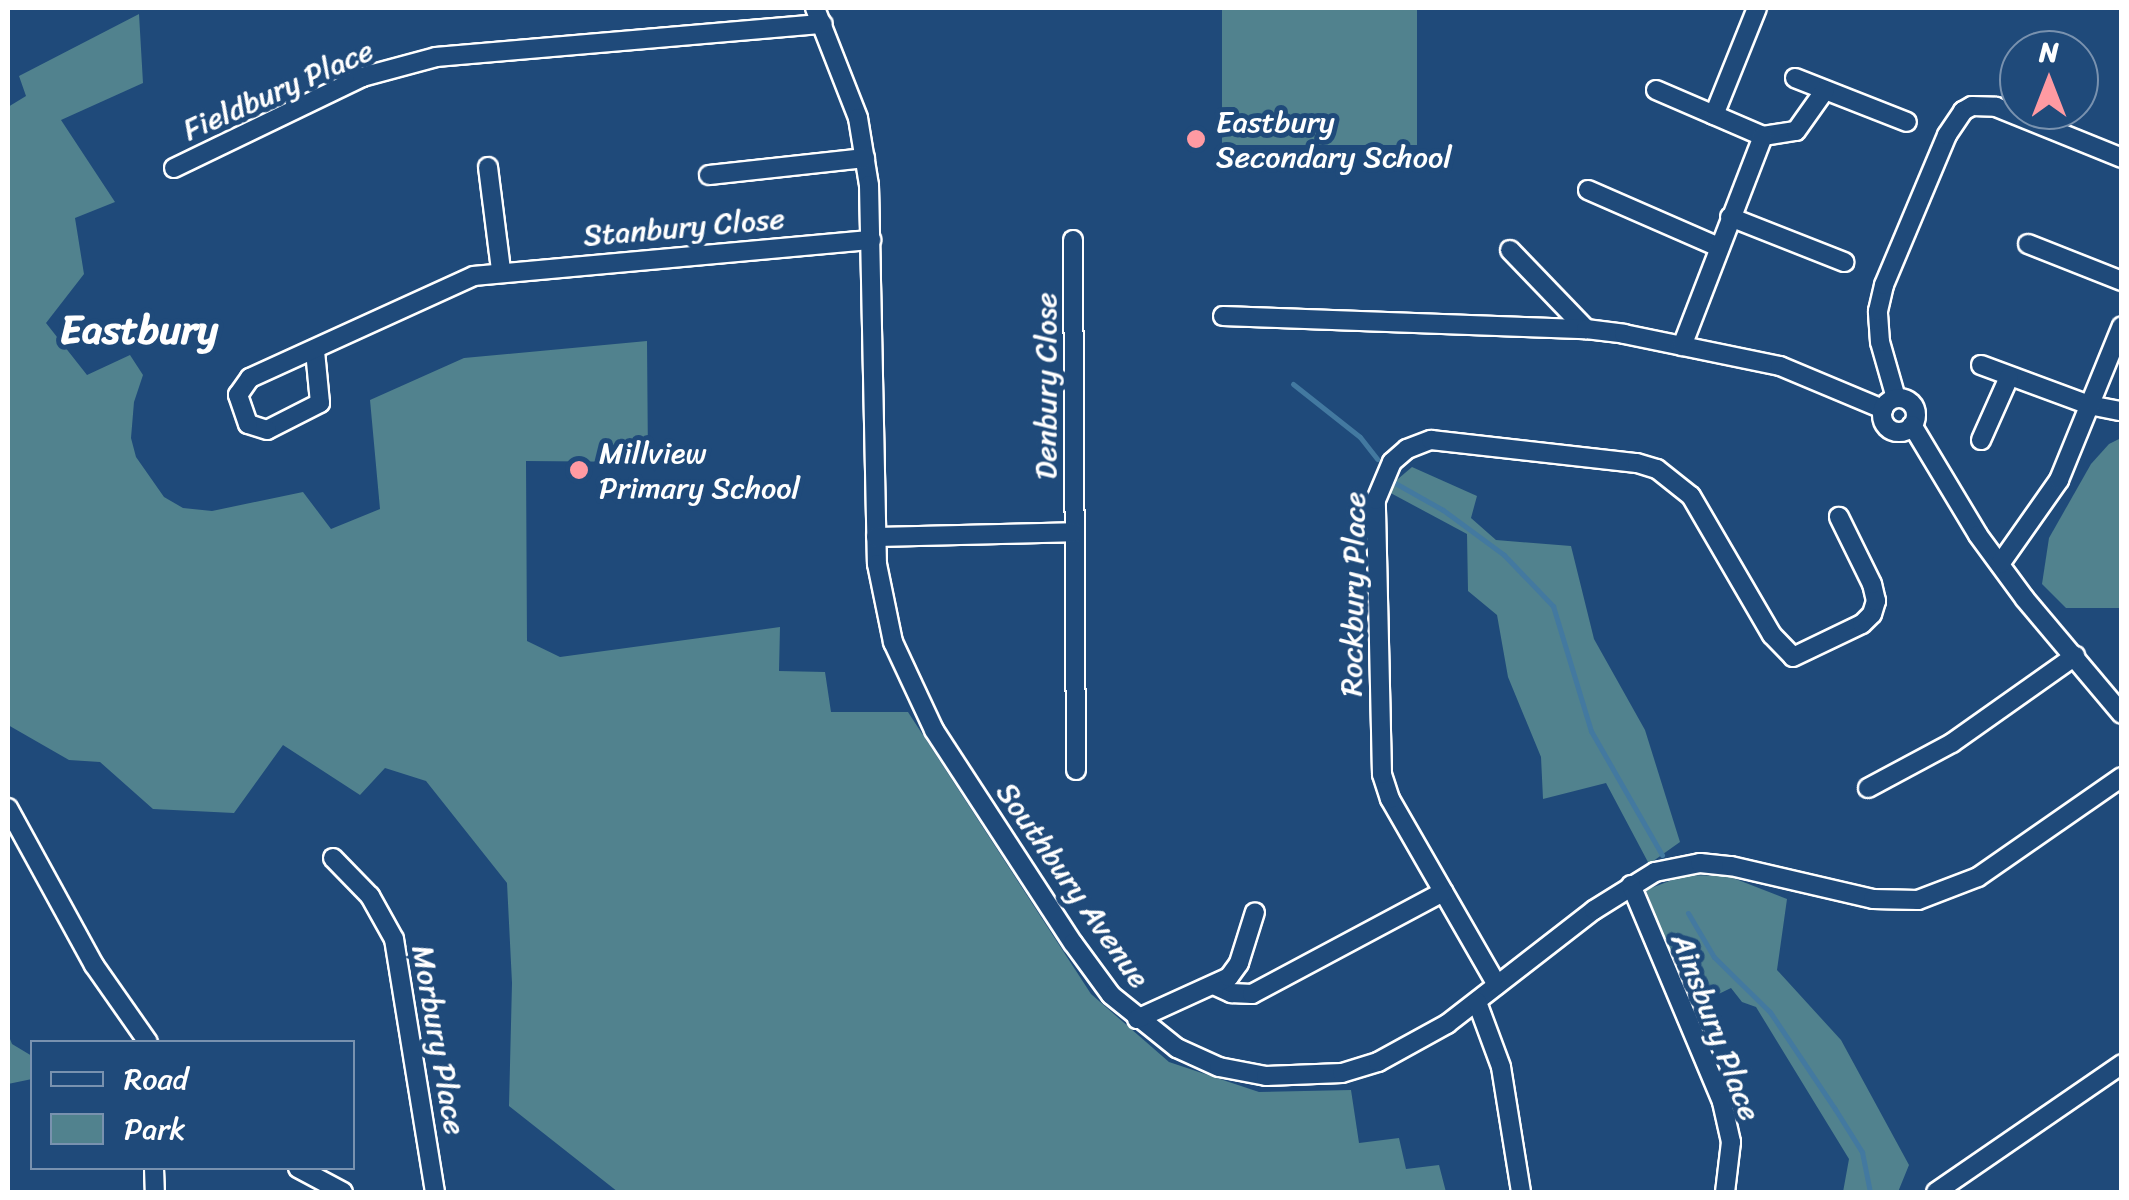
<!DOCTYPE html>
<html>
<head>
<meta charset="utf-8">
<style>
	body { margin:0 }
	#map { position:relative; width:2129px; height:1200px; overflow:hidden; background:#1f4a7a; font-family:Sriracha,sans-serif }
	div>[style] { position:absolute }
	.green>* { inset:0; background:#51828e; transform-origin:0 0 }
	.stream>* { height:5px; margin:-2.5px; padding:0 2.5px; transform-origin:2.5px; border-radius:2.5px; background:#4379a0 }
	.roads { filter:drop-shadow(2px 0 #fff) drop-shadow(-2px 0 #fff) drop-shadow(0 2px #fff) drop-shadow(0 -2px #fff) }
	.street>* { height:18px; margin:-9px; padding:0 9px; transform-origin:9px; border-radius:9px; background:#1f4a7a }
	.street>.ring { margin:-9px; padding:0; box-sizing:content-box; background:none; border:18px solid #1f4a7a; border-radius:50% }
	.dots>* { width:28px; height:28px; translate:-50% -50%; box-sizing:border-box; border:5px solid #1f4a7a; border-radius:50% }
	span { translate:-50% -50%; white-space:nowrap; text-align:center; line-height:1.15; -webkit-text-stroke:10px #1f4a7a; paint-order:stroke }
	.street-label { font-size:30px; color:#fff }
	.poi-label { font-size:30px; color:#fff }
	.left { translate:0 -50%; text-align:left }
	.district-label { font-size:40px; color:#fff; font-weight:700 }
	.frame { position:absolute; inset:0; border:10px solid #fff; pointer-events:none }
	.legend { position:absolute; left:30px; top:1040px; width:325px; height:130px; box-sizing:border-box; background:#1f4a7a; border:2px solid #7992af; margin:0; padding:12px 18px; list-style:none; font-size:30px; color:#fff }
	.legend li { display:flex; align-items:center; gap:20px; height:50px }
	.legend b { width:50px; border:2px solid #7992af }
	.north { position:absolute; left:1999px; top:30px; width:100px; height:100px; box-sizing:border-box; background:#1f4a7a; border:2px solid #7992af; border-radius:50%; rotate:0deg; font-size:28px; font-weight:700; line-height:40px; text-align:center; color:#fff }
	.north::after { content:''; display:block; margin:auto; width:35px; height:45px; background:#ff9aa2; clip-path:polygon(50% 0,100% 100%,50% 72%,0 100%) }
</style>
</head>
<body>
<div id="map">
	<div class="green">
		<div style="left:1222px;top:8px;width:195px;height:137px"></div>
		<div style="clip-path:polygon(139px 14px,143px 83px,61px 120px,115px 202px,75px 218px,84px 274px,46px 323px,87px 375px,130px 355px,143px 375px,134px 402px,131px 438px,136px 457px,164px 497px,183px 508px,212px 511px,303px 492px,331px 529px,380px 509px,370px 400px,464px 358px,647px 341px,648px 462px,526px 461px,527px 641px,560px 657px,780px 627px,779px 671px,825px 672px,831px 712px,908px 712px,1091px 994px,1169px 1062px,1259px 1092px,1351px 1090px,1359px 1143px,1399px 1138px,1406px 1169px,1439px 1165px,1446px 1192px,618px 1192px,509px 1106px,512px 983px,507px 883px,426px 781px,385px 768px,360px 795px,283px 745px,234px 813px,153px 809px,100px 762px,69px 760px,8px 725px,8px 107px,26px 96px,19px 76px)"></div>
		<div style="clip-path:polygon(2121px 438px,2121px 608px,2066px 608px,2042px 584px,2049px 538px,2091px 464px,2109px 444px)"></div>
		<div style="clip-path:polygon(1412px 467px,1477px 496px,1471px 518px,1496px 540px,1571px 546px,1594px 639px,1645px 730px,1680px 842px,1649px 864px,1606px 783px,1543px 799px,1541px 757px,1508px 677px,1497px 615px,1468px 591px,1467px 534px,1385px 490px)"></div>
		<div style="clip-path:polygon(1685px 875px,1728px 876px,1787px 899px,1777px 970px,1841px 1040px,1909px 1165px,1898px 1192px,1843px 1192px,1849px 1159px,1756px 1007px,1742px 1002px,1731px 988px,1696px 1005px,1675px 967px,1646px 890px)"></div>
		<div style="clip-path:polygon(8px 1034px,12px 1044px,32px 1056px,32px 1079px,8px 1084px)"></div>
	</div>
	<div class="stream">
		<div style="left:1293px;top:384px;width:85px;rotate:38.3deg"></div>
		<div style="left:1360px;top:437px;width:28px;rotate:52deg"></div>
		<div style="left:1395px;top:483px;width:55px;rotate:29.4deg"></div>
		<div style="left:1443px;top:510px;width:76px;rotate:36.4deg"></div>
		<div style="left:1504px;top:555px;width:71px;rotate:46.1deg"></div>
		<div style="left:1553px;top:606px;width:131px;rotate:73.1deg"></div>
		<div style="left:1591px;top:731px;width:143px;rotate:60.2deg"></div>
		<div style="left:1688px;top:913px;width:51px;rotate:59.4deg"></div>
		<div style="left:1714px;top:957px;width:78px;rotate:44.5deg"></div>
		<div style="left:1770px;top:1012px;width:117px;rotate:56.2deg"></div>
		<div style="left:1835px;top:1109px;width:51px;rotate:57.9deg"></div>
		<div style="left:1862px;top:1152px;width:41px;rotate:78.7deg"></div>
	</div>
	<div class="roads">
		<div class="street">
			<div style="left:815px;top:8px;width:118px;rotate:68.6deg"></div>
			<div style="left:858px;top:118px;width:68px;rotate:80.7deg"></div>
			<div style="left:869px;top:185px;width:379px;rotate:88.8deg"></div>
			<div style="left:877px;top:564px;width:80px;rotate:78.4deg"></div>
			<div style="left:893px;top:642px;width:97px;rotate:65deg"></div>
			<div style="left:934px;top:730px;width:254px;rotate:56.9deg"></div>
			<div style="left:1073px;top:943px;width:64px;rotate:53.8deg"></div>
			<div style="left:1111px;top:995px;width:85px;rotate:38.8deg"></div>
			<div style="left:1177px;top:1048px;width:46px;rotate:24.3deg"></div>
			<div style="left:1219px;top:1067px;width:48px;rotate:10.8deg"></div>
			<div style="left:1266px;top:1076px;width:76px;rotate:-2.3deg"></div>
			<div style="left:1342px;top:1073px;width:38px;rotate:-17deg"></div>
			<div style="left:1378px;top:1062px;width:79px;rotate:-28.8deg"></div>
			<div style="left:1447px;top:1024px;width:186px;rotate:-37.8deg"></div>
			<div style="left:1594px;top:910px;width:72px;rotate:-31.9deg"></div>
			<div style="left:1655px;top:872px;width:46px;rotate:-11.3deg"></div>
			<div style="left:1700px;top:863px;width:31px;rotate:6deg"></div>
			<div style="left:1731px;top:866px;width:146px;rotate:13.1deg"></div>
			<div style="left:1873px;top:899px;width:45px;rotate:1.3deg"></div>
			<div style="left:1918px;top:900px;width:64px;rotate:-21deg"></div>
			<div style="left:1978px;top:877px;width:175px;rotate:-34.8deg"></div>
			<div style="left:1795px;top:78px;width:120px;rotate:21.4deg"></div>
			<div style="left:1656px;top:90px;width:116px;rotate:23.3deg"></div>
			<div style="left:1763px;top:136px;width:33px;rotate:-9deg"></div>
			<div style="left:1796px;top:131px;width:50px;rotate:-54.7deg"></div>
			<div style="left:1714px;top:115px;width:115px;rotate:-68.1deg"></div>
			<div style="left:488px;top:167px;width:104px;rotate:82.8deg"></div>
			<div style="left:174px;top:168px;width:209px;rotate:-25.8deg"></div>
			<div style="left:362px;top:77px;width:77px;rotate:-15.1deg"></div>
			<div style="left:436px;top:57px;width:388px;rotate:-4.9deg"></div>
			<div style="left:709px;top:175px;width:157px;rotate:-6.2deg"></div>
			<div style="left:1588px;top:190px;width:140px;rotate:23.6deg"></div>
			<div style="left:1730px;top:217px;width:123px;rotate:21.5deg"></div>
			<div style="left:1073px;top:240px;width:530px;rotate:89.68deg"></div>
			<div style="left:2028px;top:244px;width:101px;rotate:21.5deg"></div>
			<div style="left:1510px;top:250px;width:110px;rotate:46.1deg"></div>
			<div style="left:1223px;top:316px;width:363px;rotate:2.1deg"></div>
			<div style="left:1586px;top:329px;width:38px;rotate:7deg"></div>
			<div style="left:1624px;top:334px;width:159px;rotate:11.6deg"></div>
			<div style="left:1780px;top:366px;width:112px;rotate:22.7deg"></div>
			<div style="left:1682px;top:346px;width:225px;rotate:-68.9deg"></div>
			<div style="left:315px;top:351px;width:52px;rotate:84.5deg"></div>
			<div style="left:320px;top:403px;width:59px;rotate:153deg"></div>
			<div style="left:267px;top:430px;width:20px;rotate:-162deg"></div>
			<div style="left:248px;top:424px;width:31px;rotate:-109deg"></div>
			<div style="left:238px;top:395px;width:21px;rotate:-55deg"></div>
			<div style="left:250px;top:378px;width:246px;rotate:-24.5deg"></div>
			<div style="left:474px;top:276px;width:399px;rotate:-5.2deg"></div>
			<div style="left:1981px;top:365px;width:115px;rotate:20.3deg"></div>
			<div style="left:2089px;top:405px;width:32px;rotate:11deg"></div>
			<div style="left:1896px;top:398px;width:58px;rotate:-105.9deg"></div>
			<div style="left:1880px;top:342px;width:31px;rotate:-94deg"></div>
			<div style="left:1878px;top:311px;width:27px;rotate:-77deg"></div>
			<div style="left:1884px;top:285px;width:163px;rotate:-67.2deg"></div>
			<div style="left:1947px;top:135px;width:29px;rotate:-56deg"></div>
			<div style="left:1963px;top:111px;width:10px;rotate:-29deg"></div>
			<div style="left:1972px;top:106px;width:24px;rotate:2deg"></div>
			<div style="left:1996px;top:107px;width:136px;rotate:22deg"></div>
			<div class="ring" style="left:1882px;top:398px;width:16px;height:16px"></div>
			<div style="left:1912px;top:425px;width:128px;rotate:59deg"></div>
			<div style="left:1978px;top:535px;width:79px;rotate:53.7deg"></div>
			<div style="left:2025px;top:599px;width:150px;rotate:49.9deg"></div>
			<div style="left:1981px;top:440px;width:69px;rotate:-66deg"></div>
			<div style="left:876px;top:537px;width:198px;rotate:-1.4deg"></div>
			<div style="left:2000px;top:564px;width:103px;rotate:-54.9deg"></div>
			<div style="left:2059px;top:480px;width:166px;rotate:-67.8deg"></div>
			<div style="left:1868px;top:788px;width:95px;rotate:-28.2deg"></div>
			<div style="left:1952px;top:743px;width:151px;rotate:-35.3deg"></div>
			<div style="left:8px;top:808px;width:179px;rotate:61.3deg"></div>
			<div style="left:94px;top:965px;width:94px;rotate:55deg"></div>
			<div style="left:333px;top:858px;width:53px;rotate:45.8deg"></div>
			<div style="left:370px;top:896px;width:49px;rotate:60.8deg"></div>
			<div style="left:394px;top:939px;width:256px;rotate:80.8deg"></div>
			<div style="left:1631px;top:885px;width:235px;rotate:67.2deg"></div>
			<div style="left:1722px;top:1102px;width:41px;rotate:77.3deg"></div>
			<div style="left:1731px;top:1142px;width:50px;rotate:96.8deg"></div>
			<div style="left:1497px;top:985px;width:215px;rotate:-119.9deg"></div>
			<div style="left:1390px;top:799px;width:26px;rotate:-108deg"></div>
			<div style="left:1382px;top:774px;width:274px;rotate:-91.3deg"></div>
			<div style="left:1376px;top:500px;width:41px;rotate:-67.2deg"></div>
			<div style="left:1392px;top:462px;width:20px;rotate:-41deg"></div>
			<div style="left:1407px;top:449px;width:26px;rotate:-21deg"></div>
			<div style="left:1431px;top:440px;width:207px;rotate:6.4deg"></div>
			<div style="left:1637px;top:463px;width:21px;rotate:17deg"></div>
			<div style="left:1657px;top:469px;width:43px;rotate:38.5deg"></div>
			<div style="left:1691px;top:496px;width:161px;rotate:59.8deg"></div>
			<div style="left:1772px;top:635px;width:30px;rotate:46deg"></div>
			<div style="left:1793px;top:657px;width:76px;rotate:-25.6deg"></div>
			<div style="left:1862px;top:624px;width:14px;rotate:-45deg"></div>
			<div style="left:1872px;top:614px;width:14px;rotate:-73deg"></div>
			<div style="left:1876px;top:601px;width:17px;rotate:-103deg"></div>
			<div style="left:1872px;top:584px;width:75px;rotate:-116.2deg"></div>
			<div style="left:1216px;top:986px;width:17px;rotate:25deg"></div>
			<div style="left:1231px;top:993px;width:21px;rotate:3deg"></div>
			<div style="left:1252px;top:994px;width:217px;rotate:-28.1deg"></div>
			<div style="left:1477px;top:1002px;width:69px;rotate:69.7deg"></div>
			<div style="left:1501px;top:1067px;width:127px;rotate:80.9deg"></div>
			<div style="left:1137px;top:1019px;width:101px;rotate:-24.5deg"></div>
			<div style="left:1229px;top:977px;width:17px;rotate:-54deg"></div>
			<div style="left:1239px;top:963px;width:53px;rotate:-72.6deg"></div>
			<div style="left:154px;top:1168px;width:24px;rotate:88deg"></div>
			<div style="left:298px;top:1168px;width:51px;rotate:28.1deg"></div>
			<div style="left:1936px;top:1192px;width:226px;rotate:-34.5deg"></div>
		</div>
	</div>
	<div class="dots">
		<div style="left:1196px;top:139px;background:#ff9aa2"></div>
		<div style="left:579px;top:470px;background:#ff9aa2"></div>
	</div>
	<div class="street-label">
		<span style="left:278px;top:90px;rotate:-24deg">Fieldbury Place</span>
		<span style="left:684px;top:227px;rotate:-5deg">Stanbury Close</span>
		<span style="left:1046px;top:386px;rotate:-90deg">Denbury Close</span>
		<span style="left:1353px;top:594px;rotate:-89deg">Rockbury Place</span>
		<span style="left:1073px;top:885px;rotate:55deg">Southbury Avenue</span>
		<span style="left:1716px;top:1027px;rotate:69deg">Ainsbury Place</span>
		<span style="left:439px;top:1040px;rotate:80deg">Morbury Place</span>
	</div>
	<div class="poi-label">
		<span class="left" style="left:1216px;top:139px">Eastbury<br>Secondary School</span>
		<span class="left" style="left:599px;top:470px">Millview<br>Primary School</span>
	</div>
	<div class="district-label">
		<span style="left:139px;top:330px">Eastbury</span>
	</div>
	<div class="frame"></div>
	<ul class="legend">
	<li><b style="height:12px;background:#1f4a7a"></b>Road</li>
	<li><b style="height:28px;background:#51828e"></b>Park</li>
	</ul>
	<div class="north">N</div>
</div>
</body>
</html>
